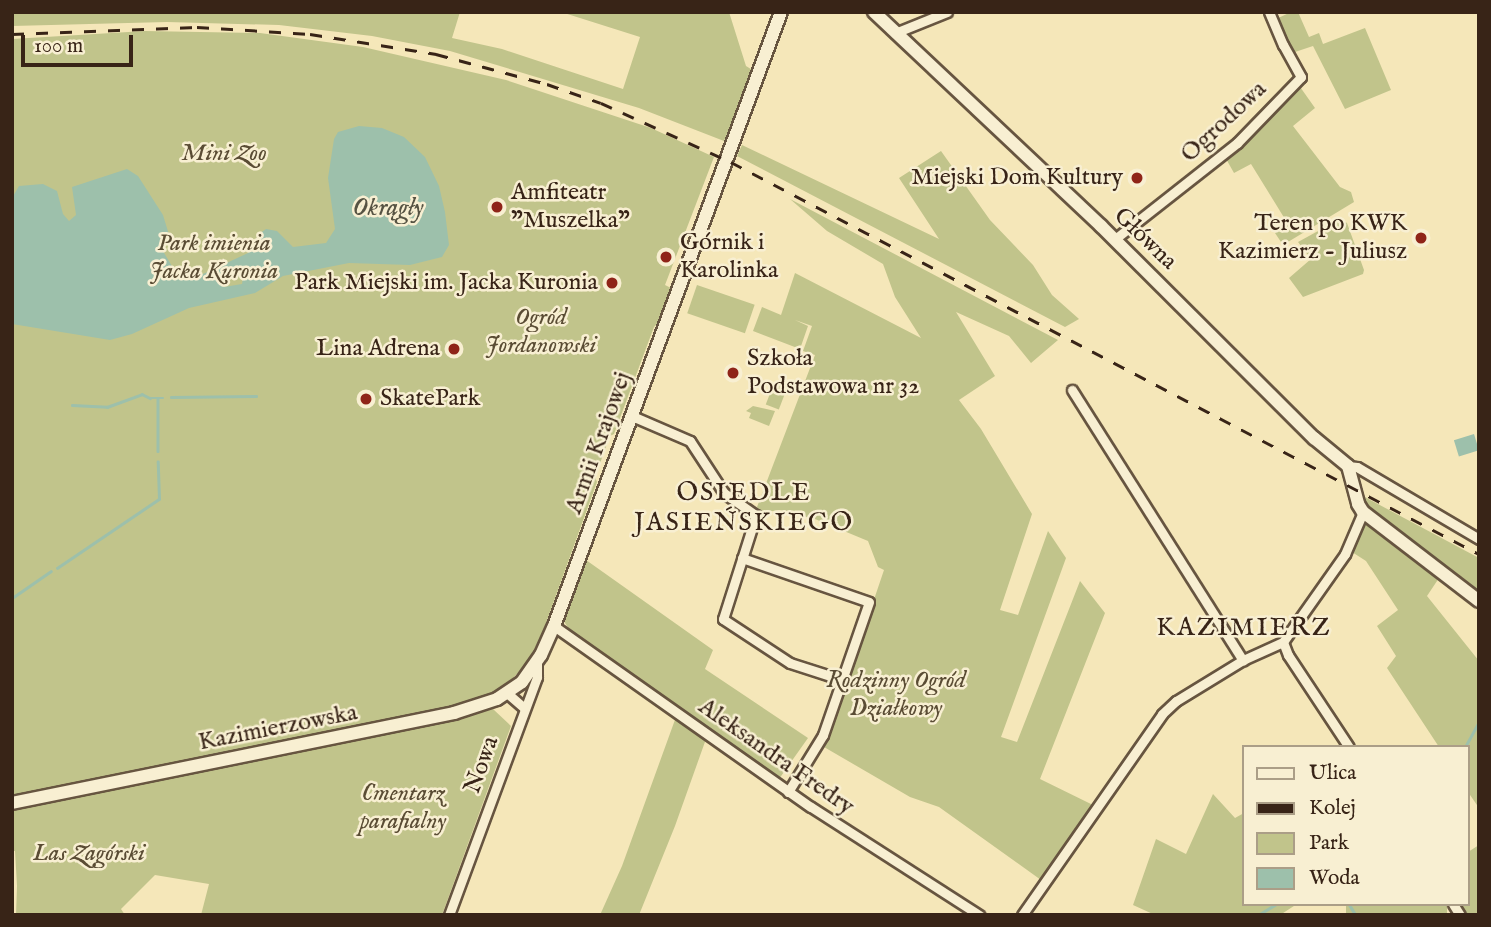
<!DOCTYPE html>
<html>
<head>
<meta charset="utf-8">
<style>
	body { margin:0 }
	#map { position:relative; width:1491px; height:927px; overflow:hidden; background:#f5e7b9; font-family:"IM FELL English",serif }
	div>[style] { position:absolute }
	.green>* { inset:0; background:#c1c48b; transform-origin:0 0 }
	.water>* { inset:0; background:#9dc0ab; transform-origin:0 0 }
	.stream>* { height:2.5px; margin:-1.25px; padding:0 1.25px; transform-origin:1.25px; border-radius:1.25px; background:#9dc0ab }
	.roads { filter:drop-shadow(2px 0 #675540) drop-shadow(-2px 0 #675540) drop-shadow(0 2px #675540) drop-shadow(0 -2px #675540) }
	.street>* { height:9px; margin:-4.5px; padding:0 4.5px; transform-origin:4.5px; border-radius:4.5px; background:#f8efd2 }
	.secondary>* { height:12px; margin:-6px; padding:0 6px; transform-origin:6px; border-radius:6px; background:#f8efd2 }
	.rail>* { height:2.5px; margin-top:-1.25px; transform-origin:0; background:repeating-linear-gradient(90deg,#382417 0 12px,transparent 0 24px) }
	.dots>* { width:19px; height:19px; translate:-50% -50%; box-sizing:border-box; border:4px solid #f8efd2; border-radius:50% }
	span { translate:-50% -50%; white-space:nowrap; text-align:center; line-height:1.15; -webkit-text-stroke:5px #f8efd2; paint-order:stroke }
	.street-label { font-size:24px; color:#382417 }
	.park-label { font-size:24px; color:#5a4c34; font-style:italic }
	.poi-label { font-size:24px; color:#382417 }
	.right { translate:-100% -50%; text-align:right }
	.left { translate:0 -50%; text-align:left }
	.water-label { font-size:26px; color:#565343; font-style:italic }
	.neighbourhood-label { font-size:26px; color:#382417; letter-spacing:2px }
	.frame { position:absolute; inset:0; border:14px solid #382417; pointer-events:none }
	.legend { position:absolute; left:1242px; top:745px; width:228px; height:161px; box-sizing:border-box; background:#f8efd2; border:2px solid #ab9e87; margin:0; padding:9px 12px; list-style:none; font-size:21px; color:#382417 }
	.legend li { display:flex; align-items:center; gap:14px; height:35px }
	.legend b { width:35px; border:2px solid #ab9e87 }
	.scale { position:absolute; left:21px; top:35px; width:112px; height:32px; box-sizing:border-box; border:4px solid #382417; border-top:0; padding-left:9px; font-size:21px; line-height:24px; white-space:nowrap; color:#382417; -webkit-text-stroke:5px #f8efd2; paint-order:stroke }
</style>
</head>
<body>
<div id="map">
	<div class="green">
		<div style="clip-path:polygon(12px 12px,460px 12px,452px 38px,502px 49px,623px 89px,640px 37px,561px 12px,729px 12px,746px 66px,754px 71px,724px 141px,639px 108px,450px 51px,372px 36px,279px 25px,167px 22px,12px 26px)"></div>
		<div style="clip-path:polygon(1291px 12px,1298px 12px,1309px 37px,1319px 33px,1323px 44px,1365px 28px,1391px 90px,1345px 109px,1313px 46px,1292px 53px,1274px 20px)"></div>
		<div style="clip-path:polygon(145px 31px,260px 33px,363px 47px,506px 80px,651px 128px,714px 157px,665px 285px,671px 288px,658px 323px,654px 327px,614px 434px,610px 436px,595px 477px,597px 482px,541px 637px,526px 664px,513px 678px,480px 703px,12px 798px,12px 39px)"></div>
		<div style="clip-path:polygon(1298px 84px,1315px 108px,1293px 126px,1340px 187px,1351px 192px,1354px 202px,1283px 245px,1275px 233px,1288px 224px,1251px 164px,1234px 173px,1225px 157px)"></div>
		<div style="clip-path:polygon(742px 145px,939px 239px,899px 178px,941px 151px,990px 220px,1033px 265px,1052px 295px,1079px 319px,1065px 327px,737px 156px)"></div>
		<div style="clip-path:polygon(790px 199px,1058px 340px,1031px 363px,1009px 336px,956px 312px,995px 376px,959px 400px,981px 429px,1032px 514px,1000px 610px,1018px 615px,1048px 531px,1066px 558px,1001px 737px,1017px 742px,1080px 581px,1105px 613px,1040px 779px,1093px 805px,1041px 880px,939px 807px,910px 797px,824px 747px,884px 570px,878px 567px,868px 541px,815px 519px,779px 510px,761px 513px,757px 507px,815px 355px,803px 351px,812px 326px,795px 320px,808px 326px,800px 349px,753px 331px,762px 307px,781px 315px,795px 273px,921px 338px,895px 297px,883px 264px,827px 231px)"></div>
		<div style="clip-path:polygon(1340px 219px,1347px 223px,1364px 270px,1363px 274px,1303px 297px,1289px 278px,1311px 259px,1298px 242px)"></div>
		<div style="left:697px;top:285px;width:61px;height:30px;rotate:19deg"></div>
		<div style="left:774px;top:383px;width:14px;height:23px;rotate:21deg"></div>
		<div style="clip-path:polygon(753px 406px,775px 411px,769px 426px,749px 418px,751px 413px,746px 411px)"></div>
		<div style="clip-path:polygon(1361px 495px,1479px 558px,1479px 593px,1366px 506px)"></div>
		<div style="clip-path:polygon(1365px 523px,1405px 549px,1439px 578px,1427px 596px,1479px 661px,1479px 808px,1468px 792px,1468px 747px,1439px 747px,1387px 668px,1396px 656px,1377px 626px,1398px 610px,1366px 561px,1352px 552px)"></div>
		<div style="clip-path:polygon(586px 560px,713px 650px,705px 669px,808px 738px,779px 779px,569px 629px,563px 620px)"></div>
		<div style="clip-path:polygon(493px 709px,511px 726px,442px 915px,201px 915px,209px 884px,155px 875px,121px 909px,125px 915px,16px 915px,17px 886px,15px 851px,12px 851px,12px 808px,462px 718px)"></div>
		<div style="clip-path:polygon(676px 717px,706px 739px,675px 826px,639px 915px,600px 915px,622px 866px)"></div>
		<div style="clip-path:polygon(1213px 794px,1235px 818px,1244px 813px,1244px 904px,1297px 904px,1280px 915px,1155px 915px,1133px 905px,1156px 839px,1186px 854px)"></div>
		<div style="clip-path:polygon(1479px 845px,1479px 915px,1465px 915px,1458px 904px,1468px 904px,1468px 852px)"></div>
		<div style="left:1346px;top:904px;width:101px;height:13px"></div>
	</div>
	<div class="water">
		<div style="clip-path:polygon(evenodd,359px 126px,382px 128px,404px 137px,425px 157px,439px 186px,445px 212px,449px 245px,442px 257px,410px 265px,349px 263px,283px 276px,255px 293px,189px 308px,132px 334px,110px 340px,12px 324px,12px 198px,19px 186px,43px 184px,57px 191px,63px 214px,69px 221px,76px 215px,72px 187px,127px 169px,138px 176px,163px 215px,170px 238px,160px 246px,176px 273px,203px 274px,248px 253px,259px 234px,266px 229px,277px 231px,293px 247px,326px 243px,335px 229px,328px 178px,334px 139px,338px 132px,359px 126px,237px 276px,243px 278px,242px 284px,224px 287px,223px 278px,237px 276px)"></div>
		<div style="left:1474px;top:434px;width:17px;height:21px;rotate:73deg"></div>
	</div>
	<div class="stream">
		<div style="left:171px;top:397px;width:85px;rotate:-0.7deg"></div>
		<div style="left:158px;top:398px;width:53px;rotate:90deg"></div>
		<div style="left:72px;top:405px;width:35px;rotate:3deg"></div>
		<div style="left:107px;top:407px;width:37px;rotate:-20deg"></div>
		<div style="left:142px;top:394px;width:9px;rotate:27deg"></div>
		<div style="left:150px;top:398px;width:13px"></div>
		<div style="left:57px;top:568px;width:123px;rotate:-34.1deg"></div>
		<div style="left:159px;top:499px;width:37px;rotate:-92deg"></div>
		<div style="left:12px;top:598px;width:47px;rotate:-34.7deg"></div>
		<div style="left:1465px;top:747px;width:29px;rotate:-61deg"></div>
		<div style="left:1349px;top:904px;width:13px;rotate:58deg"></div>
		<div style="left:1258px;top:915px;width:21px;rotate:-31deg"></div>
	</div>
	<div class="roads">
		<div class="street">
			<div style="left:895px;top:33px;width:56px;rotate:-22deg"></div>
			<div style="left:1115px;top:239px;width:155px;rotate:-38.2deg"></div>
			<div style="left:1237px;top:143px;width:92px;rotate:-45.9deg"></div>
			<div style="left:1301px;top:77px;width:37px;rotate:-119deg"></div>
			<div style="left:1283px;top:45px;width:36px;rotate:-113deg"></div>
			<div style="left:1072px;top:390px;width:320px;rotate:57.7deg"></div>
			<div style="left:632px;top:416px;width:63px;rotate:23.3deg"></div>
			<div style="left:690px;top:441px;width:62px;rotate:56.8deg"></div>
			<div style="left:724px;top:493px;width:39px;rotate:35deg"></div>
			<div style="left:756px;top:515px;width:109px;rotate:107.6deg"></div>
			<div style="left:723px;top:619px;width:80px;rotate:33.3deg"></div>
			<div style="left:790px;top:663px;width:56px;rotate:17.8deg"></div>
			<div style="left:1348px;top:466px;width:9px;rotate:6deg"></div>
			<div style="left:1357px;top:467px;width:142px;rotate:30.5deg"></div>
			<div style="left:742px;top:558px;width:134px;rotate:19.1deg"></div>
			<div style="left:869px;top:602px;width:141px;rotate:109.1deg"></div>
			<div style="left:823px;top:735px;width:67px;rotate:121.6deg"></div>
			<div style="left:554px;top:626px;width:314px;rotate:35.2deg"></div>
			<div style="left:811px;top:807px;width:200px;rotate:32.7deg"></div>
			<div style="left:1283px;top:642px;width:14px;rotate:69deg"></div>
			<div style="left:1288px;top:655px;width:110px;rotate:56.5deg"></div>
			<div style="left:507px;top:693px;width:23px;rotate:41deg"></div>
			<div style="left:1453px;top:904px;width:13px;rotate:58deg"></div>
			<div style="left:449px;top:915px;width:254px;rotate:-69.7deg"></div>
			<div style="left:537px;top:677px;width:15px;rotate:-90deg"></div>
			<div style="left:1022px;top:915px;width:245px;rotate:-55.1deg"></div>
			<div style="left:1162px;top:714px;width:19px;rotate:-43deg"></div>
			<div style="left:1176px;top:701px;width:79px;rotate:-31.5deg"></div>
			<div style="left:1243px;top:660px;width:44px;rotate:-24.2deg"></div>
			<div style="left:1283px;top:642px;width:108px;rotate:-54.8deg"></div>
			<div style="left:1345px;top:554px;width:46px;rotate:-66.8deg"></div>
		</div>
		<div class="secondary">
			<div style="left:874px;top:12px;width:312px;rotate:43.3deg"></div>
			<div style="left:1101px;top:226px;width:301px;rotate:44.9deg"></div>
			<div style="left:1314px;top:438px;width:44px;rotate:39.5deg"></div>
			<div style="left:1348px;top:466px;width:39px;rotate:75deg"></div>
			<div style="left:1358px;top:504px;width:9px;rotate:58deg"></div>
			<div style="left:1363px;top:512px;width:146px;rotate:37.5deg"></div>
			<div style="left:12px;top:803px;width:451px;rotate:-11.5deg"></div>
			<div style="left:454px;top:713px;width:45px;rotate:-18deg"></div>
			<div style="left:497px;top:699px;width:30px;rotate:-34deg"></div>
			<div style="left:522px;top:682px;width:33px;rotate:-55deg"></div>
			<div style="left:541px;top:655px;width:32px;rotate:-66deg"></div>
			<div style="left:554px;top:626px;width:655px;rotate:-69.71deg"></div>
		</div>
	</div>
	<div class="rail">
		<div style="left:12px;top:34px;width:185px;rotate:-2.2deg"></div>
		<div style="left:197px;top:27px;width:113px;rotate:3.5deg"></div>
		<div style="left:310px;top:34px;width:128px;rotate:9deg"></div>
		<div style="left:436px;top:54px;width:115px;rotate:15.1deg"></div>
		<div style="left:547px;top:84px;width:57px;rotate:19.4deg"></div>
		<div style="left:601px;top:103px;width:143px;rotate:24.4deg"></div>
		<div style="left:731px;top:162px;width:844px;rotate:27.66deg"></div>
	</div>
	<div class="dots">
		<div style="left:1137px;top:178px;background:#8f2418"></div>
		<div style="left:497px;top:207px;background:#8f2418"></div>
		<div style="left:1421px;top:238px;background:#8f2418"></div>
		<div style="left:666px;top:257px;background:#8f2418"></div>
		<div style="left:612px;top:283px;background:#8f2418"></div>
		<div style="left:454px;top:349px;background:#8f2418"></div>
		<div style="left:733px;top:373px;background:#8f2418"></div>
		<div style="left:366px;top:399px;background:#8f2418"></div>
	</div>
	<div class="street-label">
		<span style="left:1224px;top:122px;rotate:-43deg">Ogrodowa</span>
		<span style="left:1145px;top:239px;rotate:44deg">Główna</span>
		<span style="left:599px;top:443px;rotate:-70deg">Armii Krajowej</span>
		<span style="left:278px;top:728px;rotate:-11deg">Kazimierzowska</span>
		<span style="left:776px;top:757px;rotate:35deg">Aleksandra Fredry</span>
		<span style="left:482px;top:765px;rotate:-70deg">Nowa</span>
	</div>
	<div class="park-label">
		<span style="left:224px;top:154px">Mini Zoo</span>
		<span style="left:214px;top:258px">Park imienia<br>Jacka Kuronia</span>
		<span style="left:541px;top:332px">Ogród<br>Jordanowski</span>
		<span style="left:896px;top:695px">Rodzinny Ogród<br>Działkowy</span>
		<span style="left:403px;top:808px">Cmentarz<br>parafialny</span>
		<span style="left:89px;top:854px">Las Zagórski</span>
	</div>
	<div class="poi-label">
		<span class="right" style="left:1123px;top:178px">Miejski Dom Kultury</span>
		<span class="left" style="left:511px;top:207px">Amfiteatr<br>"Muszelka"</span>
		<span class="right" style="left:1407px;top:238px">Teren po KWK<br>Kazimierz - Juliusz</span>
		<span class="left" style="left:680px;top:257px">Górnik i<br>Karolinka</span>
		<span class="right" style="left:598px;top:283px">Park Miejski im. Jacka Kuronia</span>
		<span class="right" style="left:440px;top:349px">Lina Adrena</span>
		<span class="left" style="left:747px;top:373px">Szkoła<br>Podstawowa nr 32</span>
		<span class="left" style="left:380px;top:399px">SkatePark</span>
	</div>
	<div class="water-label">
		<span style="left:388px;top:208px">Okrągły</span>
	</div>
	<div class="neighbourhood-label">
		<span style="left:744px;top:508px">OSIEDLE<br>JASIEŃSKIEGO</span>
		<span style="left:1244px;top:628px">KAZIMIERZ</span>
	</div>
	<div class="frame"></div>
	<ul class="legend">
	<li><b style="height:9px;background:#f8efd2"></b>Ulica</li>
	<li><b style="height:9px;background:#382417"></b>Kolej</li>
	<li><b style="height:19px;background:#c1c48b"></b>Park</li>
	<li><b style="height:19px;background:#9dc0ab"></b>Woda</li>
	</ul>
	<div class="scale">100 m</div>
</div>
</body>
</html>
